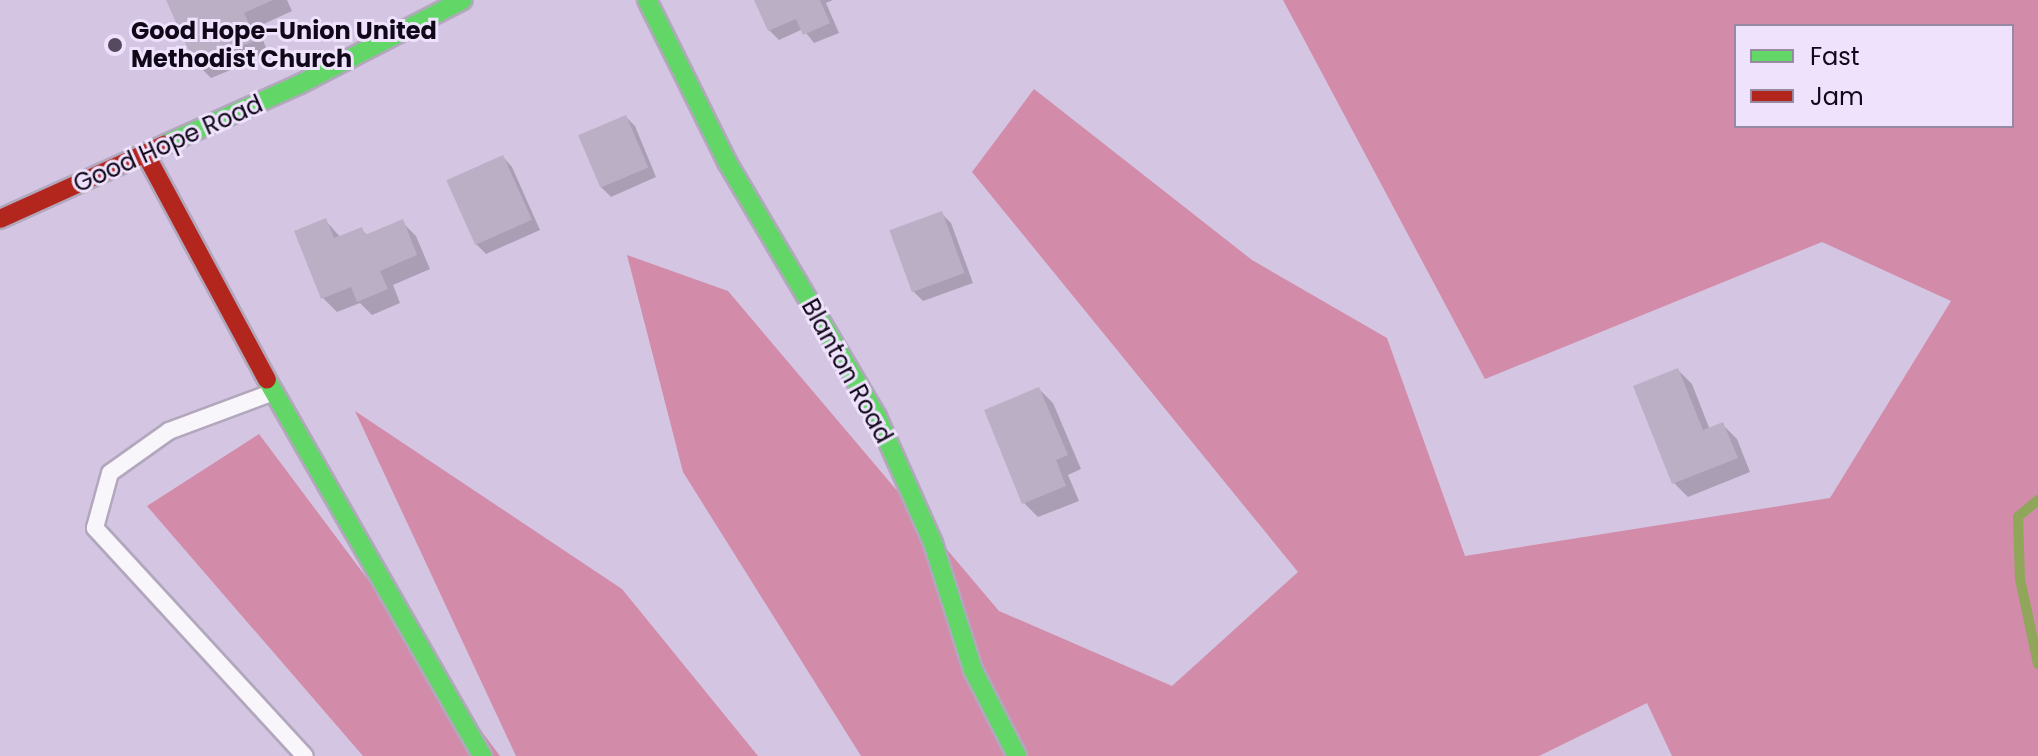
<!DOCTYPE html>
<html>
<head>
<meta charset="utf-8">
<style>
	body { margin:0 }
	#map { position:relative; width:2038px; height:756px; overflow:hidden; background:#d4c6e2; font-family:Poppins,sans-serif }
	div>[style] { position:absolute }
	.forest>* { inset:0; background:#d28ba8 }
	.shadow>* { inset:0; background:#0003 }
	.stream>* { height:10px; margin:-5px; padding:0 5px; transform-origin:5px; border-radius:5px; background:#8fa65b }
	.building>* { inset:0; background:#bbafc6; transform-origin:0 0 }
	.roads { filter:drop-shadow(2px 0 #b2a7bd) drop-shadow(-2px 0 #b2a7bd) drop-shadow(0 2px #b2a7bd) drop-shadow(0 -2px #b2a7bd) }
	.lane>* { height:16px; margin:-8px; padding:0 8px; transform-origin:8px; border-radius:8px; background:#f9f6fb }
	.fast>* { height:18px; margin:-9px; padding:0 9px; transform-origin:9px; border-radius:9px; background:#63d668 }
	.jam>* { height:18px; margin:-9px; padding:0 9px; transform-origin:9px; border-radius:9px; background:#b3261e }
	.dots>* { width:22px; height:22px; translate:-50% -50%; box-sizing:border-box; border:4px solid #eee2fc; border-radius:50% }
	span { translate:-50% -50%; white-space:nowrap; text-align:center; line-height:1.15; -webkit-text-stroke:6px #eee2fc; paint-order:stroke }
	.poi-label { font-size:24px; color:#100718; font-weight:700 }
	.left { translate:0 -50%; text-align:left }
	.street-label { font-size:24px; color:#100718 }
	.legend { position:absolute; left:1734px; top:24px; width:280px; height:104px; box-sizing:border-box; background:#eee2fc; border:2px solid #958aa1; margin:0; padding:10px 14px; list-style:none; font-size:24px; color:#100718 }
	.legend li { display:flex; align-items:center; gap:16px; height:40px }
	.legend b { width:40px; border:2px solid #958aa1 }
</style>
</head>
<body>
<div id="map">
	<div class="forest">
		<div style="clip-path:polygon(evenodd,1283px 0,2038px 0,2038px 756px,1672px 756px,1647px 703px,1539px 756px,861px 756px,683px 472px,627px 255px,728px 291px,999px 611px,1172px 686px,1298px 572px,972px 172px,1034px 89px,1252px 260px,1387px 338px,1465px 556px,1830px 498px,1951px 301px,1822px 242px,1485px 379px,1283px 0,1736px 26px,2012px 26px,2012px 126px,1736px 126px,1736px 26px)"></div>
		<div style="clip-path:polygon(355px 411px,622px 589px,758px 756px,516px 756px)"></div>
		<div style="clip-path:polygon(259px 434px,500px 756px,363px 756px,147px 506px)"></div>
	</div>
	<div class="shadow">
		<div style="clip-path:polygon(168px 0,287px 0,292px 11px,257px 27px,269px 54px,211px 78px,197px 64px)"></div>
		<div style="clip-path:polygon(756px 0,833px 0,826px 3px,839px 33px,814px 43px,803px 29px,779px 40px,769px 30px)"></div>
		<div style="clip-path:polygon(626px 117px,635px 126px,656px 177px,611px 197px,601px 187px)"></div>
		<div style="clip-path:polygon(503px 157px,512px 167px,540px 230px,486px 254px,476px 244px)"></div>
		<div style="clip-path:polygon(941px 213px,951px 223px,973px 283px,923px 301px,913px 291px)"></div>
		<div style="clip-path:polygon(326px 221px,341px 238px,361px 229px,368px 236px,402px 222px,416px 236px,430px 269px,393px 285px,400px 303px,372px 315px,360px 303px,337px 312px,323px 298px)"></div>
		<div style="clip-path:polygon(1678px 370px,1692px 384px,1710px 430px,1723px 425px,1737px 439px,1750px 472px,1688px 497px,1674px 483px)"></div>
		<div style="clip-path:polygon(1039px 389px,1053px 403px,1081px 469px,1068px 475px,1079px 501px,1038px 517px,1024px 503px)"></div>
	</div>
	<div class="stream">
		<div style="left:2038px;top:500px;width:26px;rotate:140deg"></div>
		<div style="left:2018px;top:517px;width:62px;rotate:88.2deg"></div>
		<div style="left:2020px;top:579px;width:87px;rotate:78deg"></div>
	</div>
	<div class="building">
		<div style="clip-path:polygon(166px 0,273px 0,244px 13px,257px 40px,195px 65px)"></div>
		<div style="clip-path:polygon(754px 0,820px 0,830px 23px,803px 35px,796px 19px,768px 31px)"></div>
		<div style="left:626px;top:115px;width:57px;height:52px;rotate:67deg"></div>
		<div style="left:503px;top:155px;width:71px;height:62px;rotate:66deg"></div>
		<div style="left:942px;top:211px;width:66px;height:56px;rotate:70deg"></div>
		<div style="clip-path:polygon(326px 218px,334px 238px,362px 227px,365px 235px,403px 219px,417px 255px,380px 271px,388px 289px,357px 302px,351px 287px,321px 299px,294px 231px)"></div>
		<div style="clip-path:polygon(1678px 368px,1703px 430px,1723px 422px,1738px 458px,1672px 484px,1633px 386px)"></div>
		<div style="clip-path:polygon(1039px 387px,1068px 455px,1056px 460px,1066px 486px,1022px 504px,984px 410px)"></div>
	</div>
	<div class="roads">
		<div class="lane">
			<div style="left:271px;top:393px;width:109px;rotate:159.6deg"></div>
			<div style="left:169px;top:431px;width:72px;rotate:144.6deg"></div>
			<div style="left:110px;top:473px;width:57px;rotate:105.3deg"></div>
			<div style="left:95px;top:528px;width:310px;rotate:47.4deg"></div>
		</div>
		<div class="fast">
			<div style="left:647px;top:0;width:181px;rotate:63.7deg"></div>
			<div style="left:727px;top:162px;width:296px;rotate:59.5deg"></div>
			<div style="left:877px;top:417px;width:138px;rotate:66deg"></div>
			<div style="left:933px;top:543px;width:133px;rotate:72.5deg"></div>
			<div style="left:973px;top:670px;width:97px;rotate:62.9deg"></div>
			<div style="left:166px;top:144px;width:147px;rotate:-24.1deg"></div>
			<div style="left:300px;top:84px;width:183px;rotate:-27.3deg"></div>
			<div style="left:267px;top:380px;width:433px;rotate:60.2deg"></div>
		</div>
		<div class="jam">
			<div style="left:146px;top:155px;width:255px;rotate:61.7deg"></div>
			<div style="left:0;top:219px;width:182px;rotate:-24.3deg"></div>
		</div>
	</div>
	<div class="dots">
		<div style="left:115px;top:45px;background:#554a5f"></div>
	</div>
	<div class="poi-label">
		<span class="left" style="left:131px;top:45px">Good Hope-Union United<br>Methodist Church</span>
	</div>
	<div class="street-label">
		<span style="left:168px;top:144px;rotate:-24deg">Good Hope Road</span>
		<span style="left:847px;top:371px;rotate:61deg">Blanton Road</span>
	</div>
	<ul class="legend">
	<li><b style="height:10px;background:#63d668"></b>Fast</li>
	<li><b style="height:10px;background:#b3261e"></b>Jam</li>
	</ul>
</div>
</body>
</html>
